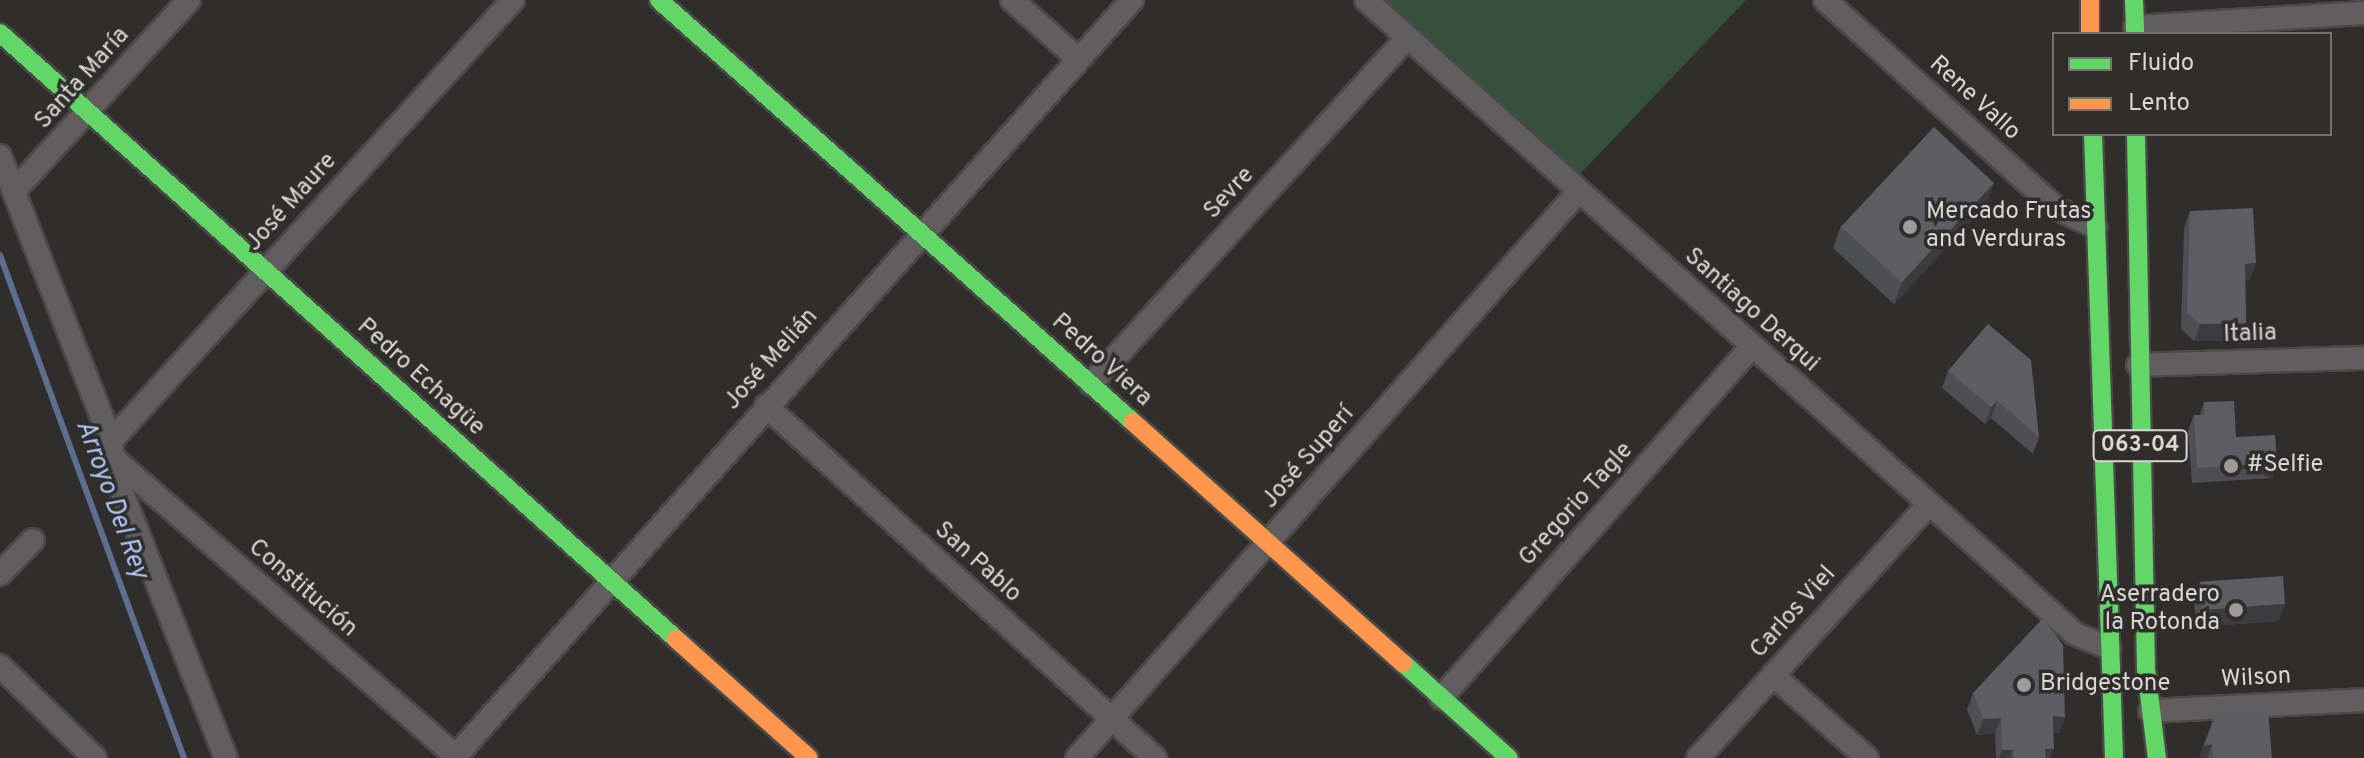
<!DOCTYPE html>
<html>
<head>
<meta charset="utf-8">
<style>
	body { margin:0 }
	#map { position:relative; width:2364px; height:758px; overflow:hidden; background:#2f2e2d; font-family:Overpass,sans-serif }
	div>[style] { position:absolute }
	.green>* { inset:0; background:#36513b }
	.stream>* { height:6px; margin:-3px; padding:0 3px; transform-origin:3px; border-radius:3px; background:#5c6f8f }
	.roads { filter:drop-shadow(2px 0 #4a4948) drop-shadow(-2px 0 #4a4948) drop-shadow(0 2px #4a4948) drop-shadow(0 -2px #4a4948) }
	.street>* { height:22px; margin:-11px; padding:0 11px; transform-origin:11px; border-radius:11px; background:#605e5e }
	.fast>* { height:18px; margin:-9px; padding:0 9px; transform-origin:9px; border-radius:9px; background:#63d668 }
	.slow>* { height:18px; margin:-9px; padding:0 9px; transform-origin:9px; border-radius:9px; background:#ff974d }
	.wall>* { inset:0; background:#4e4e55 }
	.shaded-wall>* { inset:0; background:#3c3b3f; transform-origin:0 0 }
	.building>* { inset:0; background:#5d5d63; transform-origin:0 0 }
	.dots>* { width:22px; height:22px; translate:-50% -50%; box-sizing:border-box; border:4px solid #302e2c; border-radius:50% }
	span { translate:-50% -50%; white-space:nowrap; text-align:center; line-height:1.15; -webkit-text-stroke:7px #302e2c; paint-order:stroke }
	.shield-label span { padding:2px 6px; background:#302e2c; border:2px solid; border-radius:6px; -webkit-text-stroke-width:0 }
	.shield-label { font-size:22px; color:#d9d7d6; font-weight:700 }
	.street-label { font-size:24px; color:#d9d7d6 }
	.poi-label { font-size:24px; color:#d9d7d6 }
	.left { translate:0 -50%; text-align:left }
	.right { translate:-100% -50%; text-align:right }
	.water-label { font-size:26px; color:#aec9f8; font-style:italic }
	.legend { position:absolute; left:2052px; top:32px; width:280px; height:104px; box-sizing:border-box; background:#302e2c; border:2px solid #747270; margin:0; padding:10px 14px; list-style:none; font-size:24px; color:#d9d7d6 }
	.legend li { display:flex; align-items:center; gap:16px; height:40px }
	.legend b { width:40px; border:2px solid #747270 }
</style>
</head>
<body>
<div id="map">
	<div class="green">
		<div style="clip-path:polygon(1384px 0,1746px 0,1579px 175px)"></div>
	</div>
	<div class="stream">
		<div style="left:0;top:255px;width:536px;rotate:69.91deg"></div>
	</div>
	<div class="roads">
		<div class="street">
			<div style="left:1012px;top:0;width:89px;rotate:41.8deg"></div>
			<div style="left:1366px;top:0;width:951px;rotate:41.8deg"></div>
			<div style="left:2075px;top:634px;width:37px;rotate:22deg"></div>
			<div style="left:1825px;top:0;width:311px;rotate:42deg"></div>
			<div style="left:2056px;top:208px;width:44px;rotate:25.4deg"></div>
			<div style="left:2135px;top:27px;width:229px;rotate:-3.5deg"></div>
			<div style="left:0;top:156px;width:306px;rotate:68.7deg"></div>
			<div style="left:111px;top:441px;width:34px;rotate:83deg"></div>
			<div style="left:115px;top:475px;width:304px;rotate:68.6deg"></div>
			<div style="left:14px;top:191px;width:259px;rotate:-47.5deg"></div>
			<div style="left:2138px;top:365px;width:226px;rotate:-1.8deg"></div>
			<div style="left:1091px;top:384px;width:469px;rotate:-47.6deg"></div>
			<div style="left:766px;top:406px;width:525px;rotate:42.14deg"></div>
			<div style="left:111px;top:441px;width:597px;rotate:-47.65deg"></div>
			<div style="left:113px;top:458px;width:457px;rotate:41deg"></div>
			<div style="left:0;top:574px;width:47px;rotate:-45.9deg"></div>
			<div style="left:0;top:666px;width:132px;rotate:44.1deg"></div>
			<div style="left:1773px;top:675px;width:125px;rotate:41.4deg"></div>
			<div style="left:1441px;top:698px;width:469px;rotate:-48.5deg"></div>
			<div style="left:2150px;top:711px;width:214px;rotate:-2.9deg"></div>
			<div style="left:454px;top:758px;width:1017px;rotate:-48.19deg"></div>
			<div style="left:1077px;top:758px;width:757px;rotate:-48.48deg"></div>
			<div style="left:1698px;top:758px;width:343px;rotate:-47.7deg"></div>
		</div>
		<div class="fast">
			<div style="left:659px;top:0;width:635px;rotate:41.68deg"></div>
			<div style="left:2134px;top:0;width:34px;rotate:88deg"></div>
			<div style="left:0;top:33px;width:908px;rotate:41.87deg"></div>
			<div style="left:2093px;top:134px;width:624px;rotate:88.07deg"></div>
			<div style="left:2136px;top:134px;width:535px;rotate:88.93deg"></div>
			<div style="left:2146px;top:669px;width:90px;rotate:83deg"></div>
			<div style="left:1403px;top:663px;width:142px;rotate:41.9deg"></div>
		</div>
		<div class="slow">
			<div style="left:2090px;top:0;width:34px;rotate:90deg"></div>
			<div style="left:1133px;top:422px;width:362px;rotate:41.8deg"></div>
			<div style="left:676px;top:639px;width:178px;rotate:41.8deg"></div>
		</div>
	</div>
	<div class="wall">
		<div style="clip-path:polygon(1994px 183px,1986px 205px,1894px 304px,1833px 248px,1841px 226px)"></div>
		<div style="clip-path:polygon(2190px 211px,2250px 280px,2245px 280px,2246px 323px,2240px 340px,2194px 341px,2181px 329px,2184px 228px)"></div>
		<div style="clip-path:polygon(1988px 324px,2039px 437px,2033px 454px,1991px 418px,1985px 424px,1942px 388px,1948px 371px)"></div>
		<div style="clip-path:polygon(2204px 402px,2236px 437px,2277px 463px,2272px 478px,2192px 483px,2188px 430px,2194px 415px,2200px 415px)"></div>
		<div style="clip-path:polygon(2200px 582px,2279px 621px,2196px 627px,2194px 599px)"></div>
		<div style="clip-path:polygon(1973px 693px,2065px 717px,2059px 733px,2053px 732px,2050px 758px,1996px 758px,1995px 733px,1977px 735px,1967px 709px)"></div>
		<div style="clip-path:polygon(2215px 715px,2272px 758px,2199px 758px)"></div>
	</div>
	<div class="shaded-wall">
		<div style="clip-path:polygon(1994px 183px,1986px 205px,1894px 304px,1902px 282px)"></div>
		<div style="clip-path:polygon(2256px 263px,2250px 280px,2239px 281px,2245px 264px)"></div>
		<div style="clip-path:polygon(2246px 323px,2240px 340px,2194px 341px,2200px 324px)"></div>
		<div style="clip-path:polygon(1997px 401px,1991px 418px,1985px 424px,1991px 407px)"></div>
		<div style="left:2277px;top:463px;width:16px;height:80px;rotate:108deg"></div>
		<div style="clip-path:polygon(2285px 604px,2279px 621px,2196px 627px,2202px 610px)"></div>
		<div style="clip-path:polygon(2053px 716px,2065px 717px,2059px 733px,2047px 732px)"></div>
		<div style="clip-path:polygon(2001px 718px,1995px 733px,1977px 735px,1983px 719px)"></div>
		<div style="clip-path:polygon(2212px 744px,2207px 758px,2199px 758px,2204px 746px)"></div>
		<div style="clip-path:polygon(2045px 749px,2054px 749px,2050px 758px,2042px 758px)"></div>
		<div style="clip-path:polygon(2002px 750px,2013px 750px,2010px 758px,1999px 758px)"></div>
	</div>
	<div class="building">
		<div style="clip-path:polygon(2233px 32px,2233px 34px,2204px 34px,2204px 33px)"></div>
		<div style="left:1934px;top:127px;width:82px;height:136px;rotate:43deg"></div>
		<div style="clip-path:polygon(2253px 208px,2256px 263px,2245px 264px,2246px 323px,2200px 324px,2187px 312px,2190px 211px)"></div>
		<div style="clip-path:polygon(1988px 324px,2031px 360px,2039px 437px,1997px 401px,1991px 407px,1948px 371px)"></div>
		<div style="clip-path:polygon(2234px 401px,2236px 437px,2275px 435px,2277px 463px,2197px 468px,2194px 415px,2205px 415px,2204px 402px)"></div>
		<div style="left:2283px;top:576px;width:28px;height:83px;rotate:86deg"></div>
		<div style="clip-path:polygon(2043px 618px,2063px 645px,2065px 717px,2053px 716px,2054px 749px,2045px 749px,2046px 758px,2014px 758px,2013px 750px,2002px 750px,2001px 718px,1983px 719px,1973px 693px)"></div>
		<div style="clip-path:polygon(2247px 708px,2268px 710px,2272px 758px,2213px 758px,2212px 744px,2204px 746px,2215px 715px)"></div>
	</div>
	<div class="dots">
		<div style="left:1910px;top:227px;background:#9e9c9b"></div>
		<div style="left:2231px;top:466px;background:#9e9c9b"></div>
		<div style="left:2236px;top:610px;background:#9e9c9b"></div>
		<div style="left:2024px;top:685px;background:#9e9c9b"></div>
	</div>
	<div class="shield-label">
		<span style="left:2140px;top:446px">063-04</span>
	</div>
	<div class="street-label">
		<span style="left:83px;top:79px;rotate:-48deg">Santa María</span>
		<span style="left:1974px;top:99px;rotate:42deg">Rene Vallo</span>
		<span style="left:1230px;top:194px;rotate:-47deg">Sevre</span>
		<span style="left:292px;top:203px;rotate:-48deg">José Maure</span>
		<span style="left:1751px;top:311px;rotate:42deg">Santiago Derqui</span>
		<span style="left:2250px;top:335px;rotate:-2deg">Italia</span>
		<span style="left:772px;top:360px;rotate:-48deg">José Melián</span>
		<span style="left:1101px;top:361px;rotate:42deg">Pedro Viera</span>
		<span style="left:420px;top:378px;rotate:42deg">Pedro Echagüe</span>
		<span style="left:1309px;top:458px;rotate:-49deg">José Superí</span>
		<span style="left:1577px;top:505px;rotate:-48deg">Gregorio Tagle</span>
		<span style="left:977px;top:563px;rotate:42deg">San Pablo</span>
		<span style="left:302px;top:589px;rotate:41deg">Constitución</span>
		<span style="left:1794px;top:613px;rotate:-48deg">Carlos Viel</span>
		<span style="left:2256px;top:679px;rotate:-3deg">Wilson</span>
	</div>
	<div class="poi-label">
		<span class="left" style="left:1926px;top:227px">Mercado Frutas<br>and Verduras</span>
		<span class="left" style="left:2247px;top:466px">#Selfie</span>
		<span class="right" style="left:2220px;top:610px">Aserradero<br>la Rotonda</span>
		<span class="left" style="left:2040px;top:685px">Bridgestone</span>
	</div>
	<div class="water-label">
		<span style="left:111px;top:500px;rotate:70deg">Arroyo Del Rey</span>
	</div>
	<ul class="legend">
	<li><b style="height:10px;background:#63d668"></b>Fluido</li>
	<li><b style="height:10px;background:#ff974d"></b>Lento</li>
	</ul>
</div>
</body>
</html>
